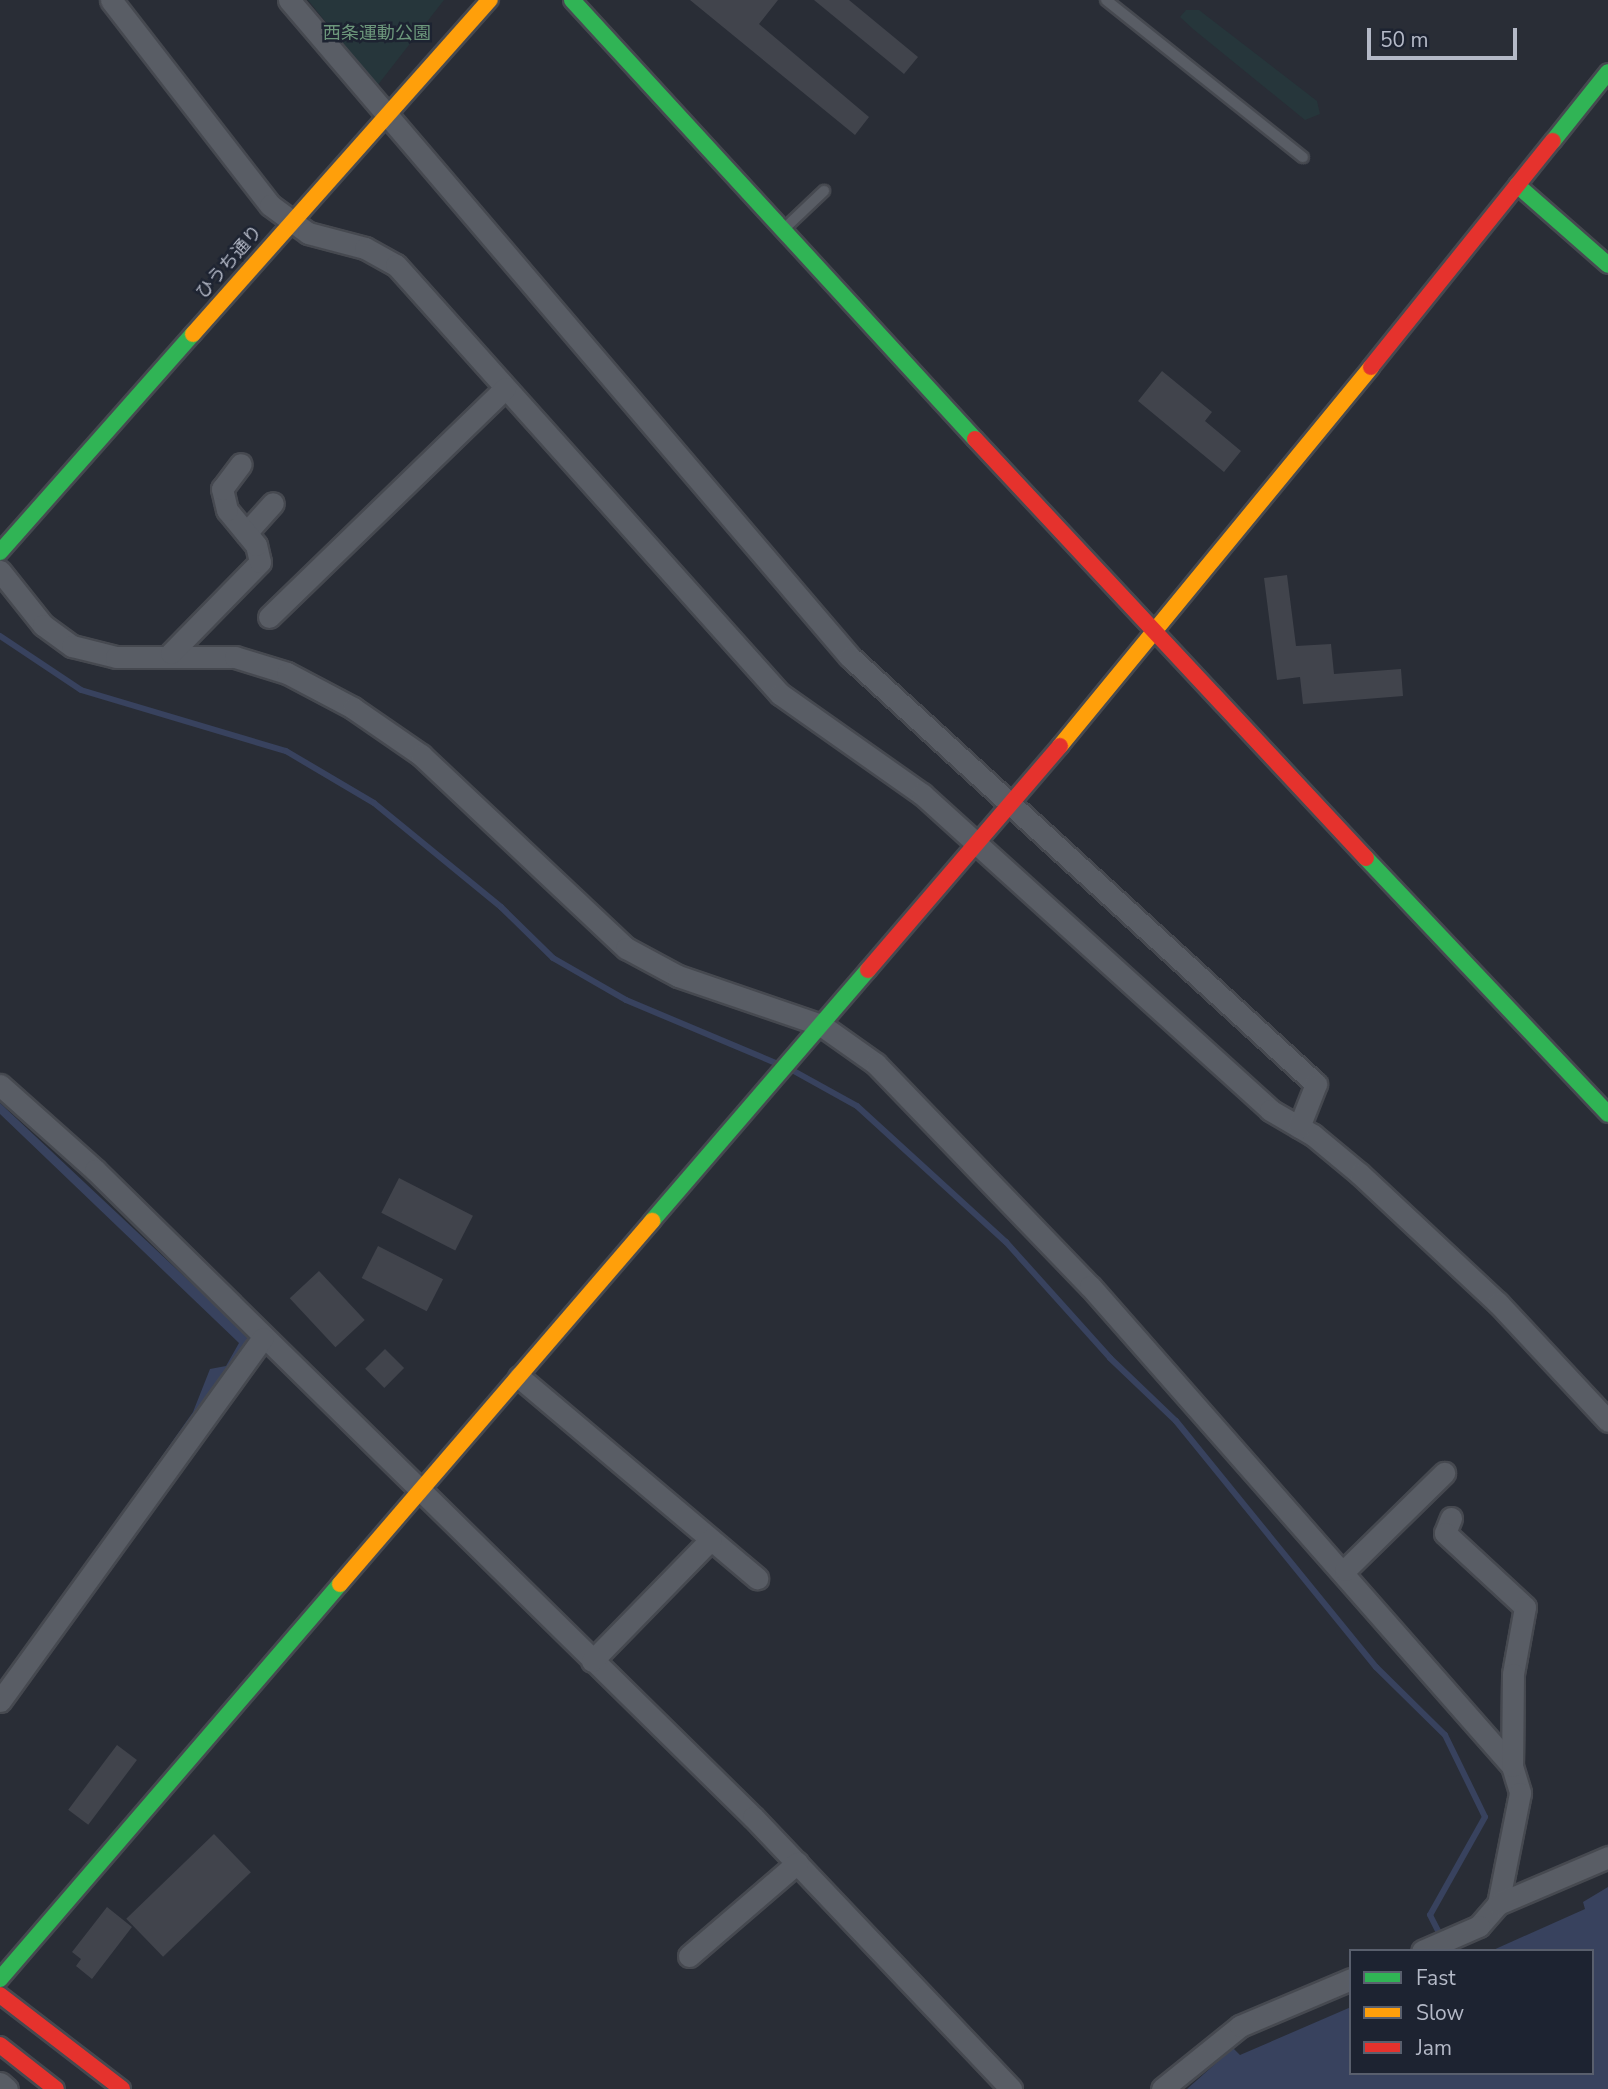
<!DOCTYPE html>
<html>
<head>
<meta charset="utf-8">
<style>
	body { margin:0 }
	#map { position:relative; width:1608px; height:2089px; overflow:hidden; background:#292d36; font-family:"Nunito Sans","Noto Sans JP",sans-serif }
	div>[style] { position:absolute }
	.green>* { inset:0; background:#26363b }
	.water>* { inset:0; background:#38425e }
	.stream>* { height:6px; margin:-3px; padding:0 3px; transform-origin:3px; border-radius:3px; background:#38425e }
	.building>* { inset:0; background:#41444c; transform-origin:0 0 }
	.roads { filter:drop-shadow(2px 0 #464950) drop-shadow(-2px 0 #464950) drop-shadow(0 2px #464950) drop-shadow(0 -2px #464950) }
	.lane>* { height:10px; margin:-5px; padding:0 5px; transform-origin:5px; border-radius:5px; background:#595d65 }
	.street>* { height:21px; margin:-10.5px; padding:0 10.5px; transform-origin:10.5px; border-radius:10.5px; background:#595d65 }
	.fast>* { height:16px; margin:-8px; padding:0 8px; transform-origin:8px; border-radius:8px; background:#30b455 }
	.slow>* { height:16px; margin:-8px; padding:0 8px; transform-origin:8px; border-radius:8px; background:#ff9f0a }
	.jam>* { height:16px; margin:-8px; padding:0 8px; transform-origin:8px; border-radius:8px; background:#e5322d }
	span { translate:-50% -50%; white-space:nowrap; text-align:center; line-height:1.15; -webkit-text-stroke:5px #1d2331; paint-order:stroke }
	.park-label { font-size:18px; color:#6c977b }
	.street-label { font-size:18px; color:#b4b9c7 }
	.legend { position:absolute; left:1349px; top:1949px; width:245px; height:126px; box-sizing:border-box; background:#1d2331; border:2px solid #595f6d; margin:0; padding:9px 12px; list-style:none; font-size:21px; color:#b4b9c7 }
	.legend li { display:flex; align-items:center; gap:14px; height:35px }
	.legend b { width:35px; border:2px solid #595f6d }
	.scale { position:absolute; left:1367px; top:28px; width:150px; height:32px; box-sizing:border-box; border:4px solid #b4b9c7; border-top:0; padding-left:9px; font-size:21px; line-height:24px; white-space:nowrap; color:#b4b9c7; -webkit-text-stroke:5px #1d2331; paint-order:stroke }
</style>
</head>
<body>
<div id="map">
	<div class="green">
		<div style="clip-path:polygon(308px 0,444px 0,377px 86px)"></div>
		<div style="clip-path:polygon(1186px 10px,1199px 10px,1317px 101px,1320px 114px,1305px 120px,1193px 29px,1180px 17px)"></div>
	</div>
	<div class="water">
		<div style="clip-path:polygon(0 1103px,252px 1340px,70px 1587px,193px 1412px,210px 1369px,226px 1366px,239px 1343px,0 1114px)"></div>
		<div style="clip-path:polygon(1608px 1887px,1608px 2089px,1187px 2089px,1233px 2048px,1240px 2055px,1351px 2007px,1351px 2073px,1592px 2073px,1592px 1951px,1491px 1951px,1585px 1909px,1583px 1902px)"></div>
	</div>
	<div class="stream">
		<div style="left:0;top:636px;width:97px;rotate:33.7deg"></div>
		<div style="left:81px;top:690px;width:214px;rotate:16.6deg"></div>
		<div style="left:286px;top:751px;width:102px;rotate:30.6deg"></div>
		<div style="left:374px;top:803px;width:164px;rotate:39.3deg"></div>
		<div style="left:501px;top:907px;width:73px;rotate:44.4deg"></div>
		<div style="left:553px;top:958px;width:84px;rotate:29.9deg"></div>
		<div style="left:626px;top:1000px;width:163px;rotate:22.8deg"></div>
		<div style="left:792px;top:1070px;width:74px;rotate:29deg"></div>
		<div style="left:857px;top:1106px;width:202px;rotate:42.4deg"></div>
		<div style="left:1006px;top:1242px;width:156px;rotate:48.1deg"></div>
		<div style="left:1110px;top:1358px;width:91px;rotate:43.7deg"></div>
		<div style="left:1176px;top:1421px;width:317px;rotate:50.9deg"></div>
		<div style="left:1376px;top:1667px;width:97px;rotate:44.6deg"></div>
		<div style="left:1445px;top:1735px;width:91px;rotate:64deg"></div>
		<div style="left:1485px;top:1817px;width:112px;rotate:119.3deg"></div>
		<div style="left:1430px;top:1915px;width:25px;rotate:63deg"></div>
	</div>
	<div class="building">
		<div style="clip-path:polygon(690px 0,778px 0,759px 24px,869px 117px,855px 135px)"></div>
		<div style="clip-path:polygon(814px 0,849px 0,918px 57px,904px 74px)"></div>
		<div style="clip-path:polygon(1162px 371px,1212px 412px,1205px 421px,1241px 451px,1224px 472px,1138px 401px)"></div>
		<div style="clip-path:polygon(1287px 575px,1296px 646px,1331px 644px,1334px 674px,1401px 669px,1403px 696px,1303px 704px,1300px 677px,1277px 680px,1264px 578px)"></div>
		<div style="left:399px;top:1178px;width:83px;height:39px;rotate:27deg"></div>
		<div style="left:378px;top:1246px;width:73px;height:36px;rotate:27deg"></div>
		<div style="left:319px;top:1271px;width:67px;height:40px;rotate:47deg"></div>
		<div style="left:385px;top:1349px;width:27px;height:28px;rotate:45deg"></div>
		<div style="left:117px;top:1745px;width:25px;height:81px;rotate:37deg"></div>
		<div style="left:214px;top:1834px;width:53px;height:122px;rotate:46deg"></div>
		<div style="clip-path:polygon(107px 1907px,132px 1927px,92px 1979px,76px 1966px,81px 1959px,72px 1952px)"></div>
	</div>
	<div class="roads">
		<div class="lane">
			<div style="left:1106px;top:0;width:252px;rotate:38.6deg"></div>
			<div style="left:785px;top:228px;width:54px;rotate:-43.5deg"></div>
		</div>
		<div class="street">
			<div style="left:111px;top:0;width:259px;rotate:52.2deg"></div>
			<div style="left:270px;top:205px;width:47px;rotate:36.4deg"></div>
			<div style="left:308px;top:233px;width:59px;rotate:14.7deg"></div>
			<div style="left:365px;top:248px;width:35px;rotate:29deg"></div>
			<div style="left:396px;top:265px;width:576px;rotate:48.17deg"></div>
			<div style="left:780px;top:694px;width:174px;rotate:35.2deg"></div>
			<div style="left:922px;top:794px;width:470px;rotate:42.2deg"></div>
			<div style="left:1270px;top:1110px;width:50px;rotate:30.2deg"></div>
			<div style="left:1313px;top:1135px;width:61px;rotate:39.7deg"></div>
			<div style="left:1360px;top:1174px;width:189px;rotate:43.1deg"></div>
			<div style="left:1498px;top:1303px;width:161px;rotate:47deg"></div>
			<div style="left:289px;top:0;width:864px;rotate:49.51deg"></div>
			<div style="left:850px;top:657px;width:632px;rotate:42.5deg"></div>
			<div style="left:1316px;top:1084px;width:46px;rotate:111.6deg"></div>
			<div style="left:246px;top:533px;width:40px;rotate:-48deg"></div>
			<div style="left:0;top:571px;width:69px;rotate:51.5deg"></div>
			<div style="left:43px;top:625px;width:36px;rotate:36deg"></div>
			<div style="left:72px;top:646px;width:45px;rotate:14deg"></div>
			<div style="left:116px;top:657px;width:119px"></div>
			<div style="left:235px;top:657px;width:54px;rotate:17.1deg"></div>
			<div style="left:287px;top:673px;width:75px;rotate:27.9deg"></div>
			<div style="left:353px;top:708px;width:83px;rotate:34.7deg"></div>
			<div style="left:421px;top:755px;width:282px;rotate:43.3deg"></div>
			<div style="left:626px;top:948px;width:59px;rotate:28.3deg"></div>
			<div style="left:678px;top:976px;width:151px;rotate:18.9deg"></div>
			<div style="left:821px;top:1025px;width:67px;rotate:35.3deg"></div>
			<div style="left:876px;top:1064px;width:308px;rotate:46.1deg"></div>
			<div style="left:1090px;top:1286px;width:639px;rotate:48.68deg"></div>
			<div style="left:1512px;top:1766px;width:28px;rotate:73deg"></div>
			<div style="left:1520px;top:1793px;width:113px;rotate:101.2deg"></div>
			<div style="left:1498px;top:1904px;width:29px;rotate:131deg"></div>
			<div style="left:1479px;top:1926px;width:62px;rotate:156.3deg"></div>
			<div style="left:269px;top:617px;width:329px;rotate:-44.1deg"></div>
			<div style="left:171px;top:653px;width:127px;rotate:-45.6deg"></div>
			<div style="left:260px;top:562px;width:17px;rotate:-103deg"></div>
			<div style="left:256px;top:545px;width:45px;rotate:-129.6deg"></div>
			<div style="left:227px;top:510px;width:22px;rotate:-103deg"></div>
			<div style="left:222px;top:489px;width:31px;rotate:-53deg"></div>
			<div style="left:0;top:1085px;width:127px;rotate:41.8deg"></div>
			<div style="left:95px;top:1170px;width:923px;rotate:44.52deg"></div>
			<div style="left:753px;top:1817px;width:375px;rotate:46.5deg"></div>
			<div style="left:519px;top:1377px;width:312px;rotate:40.2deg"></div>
			<div style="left:1451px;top:1518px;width:16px;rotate:112deg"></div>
			<div style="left:1445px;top:1533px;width:109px;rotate:42.8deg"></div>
			<div style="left:1525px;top:1607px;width:68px;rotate:100.2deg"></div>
			<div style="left:1513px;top:1674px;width:92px;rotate:90.6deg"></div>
			<div style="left:1345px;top:1570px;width:139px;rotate:-44.4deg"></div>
			<div style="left:592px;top:1661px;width:170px;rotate:-45.7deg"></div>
			<div style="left:0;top:1701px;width:448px;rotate:-54.1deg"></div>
			<div style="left:1498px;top:1904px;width:120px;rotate:-23.1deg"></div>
			<div style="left:689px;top:1956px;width:143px;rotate:-40.7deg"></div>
			<div style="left:0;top:2083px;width:9px;rotate:41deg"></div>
			<div style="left:1162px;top:2089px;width:100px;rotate:-38.9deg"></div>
			<div style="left:1240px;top:2026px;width:121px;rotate:-22.9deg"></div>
		</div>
		<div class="fast">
			<div style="left:572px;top:0;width:596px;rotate:47.45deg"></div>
			<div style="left:1553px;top:141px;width:88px;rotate:-51.4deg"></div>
			<div style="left:1517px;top:185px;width:121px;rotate:41.3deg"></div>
			<div style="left:0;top:552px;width:291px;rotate:-48.5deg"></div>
			<div style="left:1366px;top:858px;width:352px;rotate:46.6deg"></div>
			<div style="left:652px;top:1221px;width:331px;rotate:-49.3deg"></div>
			<div style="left:0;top:1979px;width:521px;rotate:-49.28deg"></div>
		</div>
		<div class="slow">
			<div style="left:193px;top:334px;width:447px;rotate:-48.4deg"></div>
			<div style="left:1060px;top:746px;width:490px;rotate:-50.6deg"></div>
			<div style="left:340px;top:1584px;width:479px;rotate:-49.3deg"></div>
		</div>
		<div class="jam">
			<div style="left:1371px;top:367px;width:290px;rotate:-51.2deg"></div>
			<div style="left:975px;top:439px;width:573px;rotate:46.98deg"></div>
			<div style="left:868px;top:970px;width:295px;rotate:-49.4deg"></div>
			<div style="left:0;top:1995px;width:154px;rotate:37.6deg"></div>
			<div style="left:0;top:2045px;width:71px;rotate:38.2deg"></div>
		</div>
	</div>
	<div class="park-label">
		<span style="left:377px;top:33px">西条運動公園</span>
	</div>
	<div class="street-label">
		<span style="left:229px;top:262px;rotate:-49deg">ひうち通り</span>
	</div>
	<ul class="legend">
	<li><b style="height:9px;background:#30b455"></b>Fast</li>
	<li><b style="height:9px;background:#ff9f0a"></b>Slow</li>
	<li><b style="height:9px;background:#e5322d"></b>Jam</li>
	</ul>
	<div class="scale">50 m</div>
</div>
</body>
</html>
